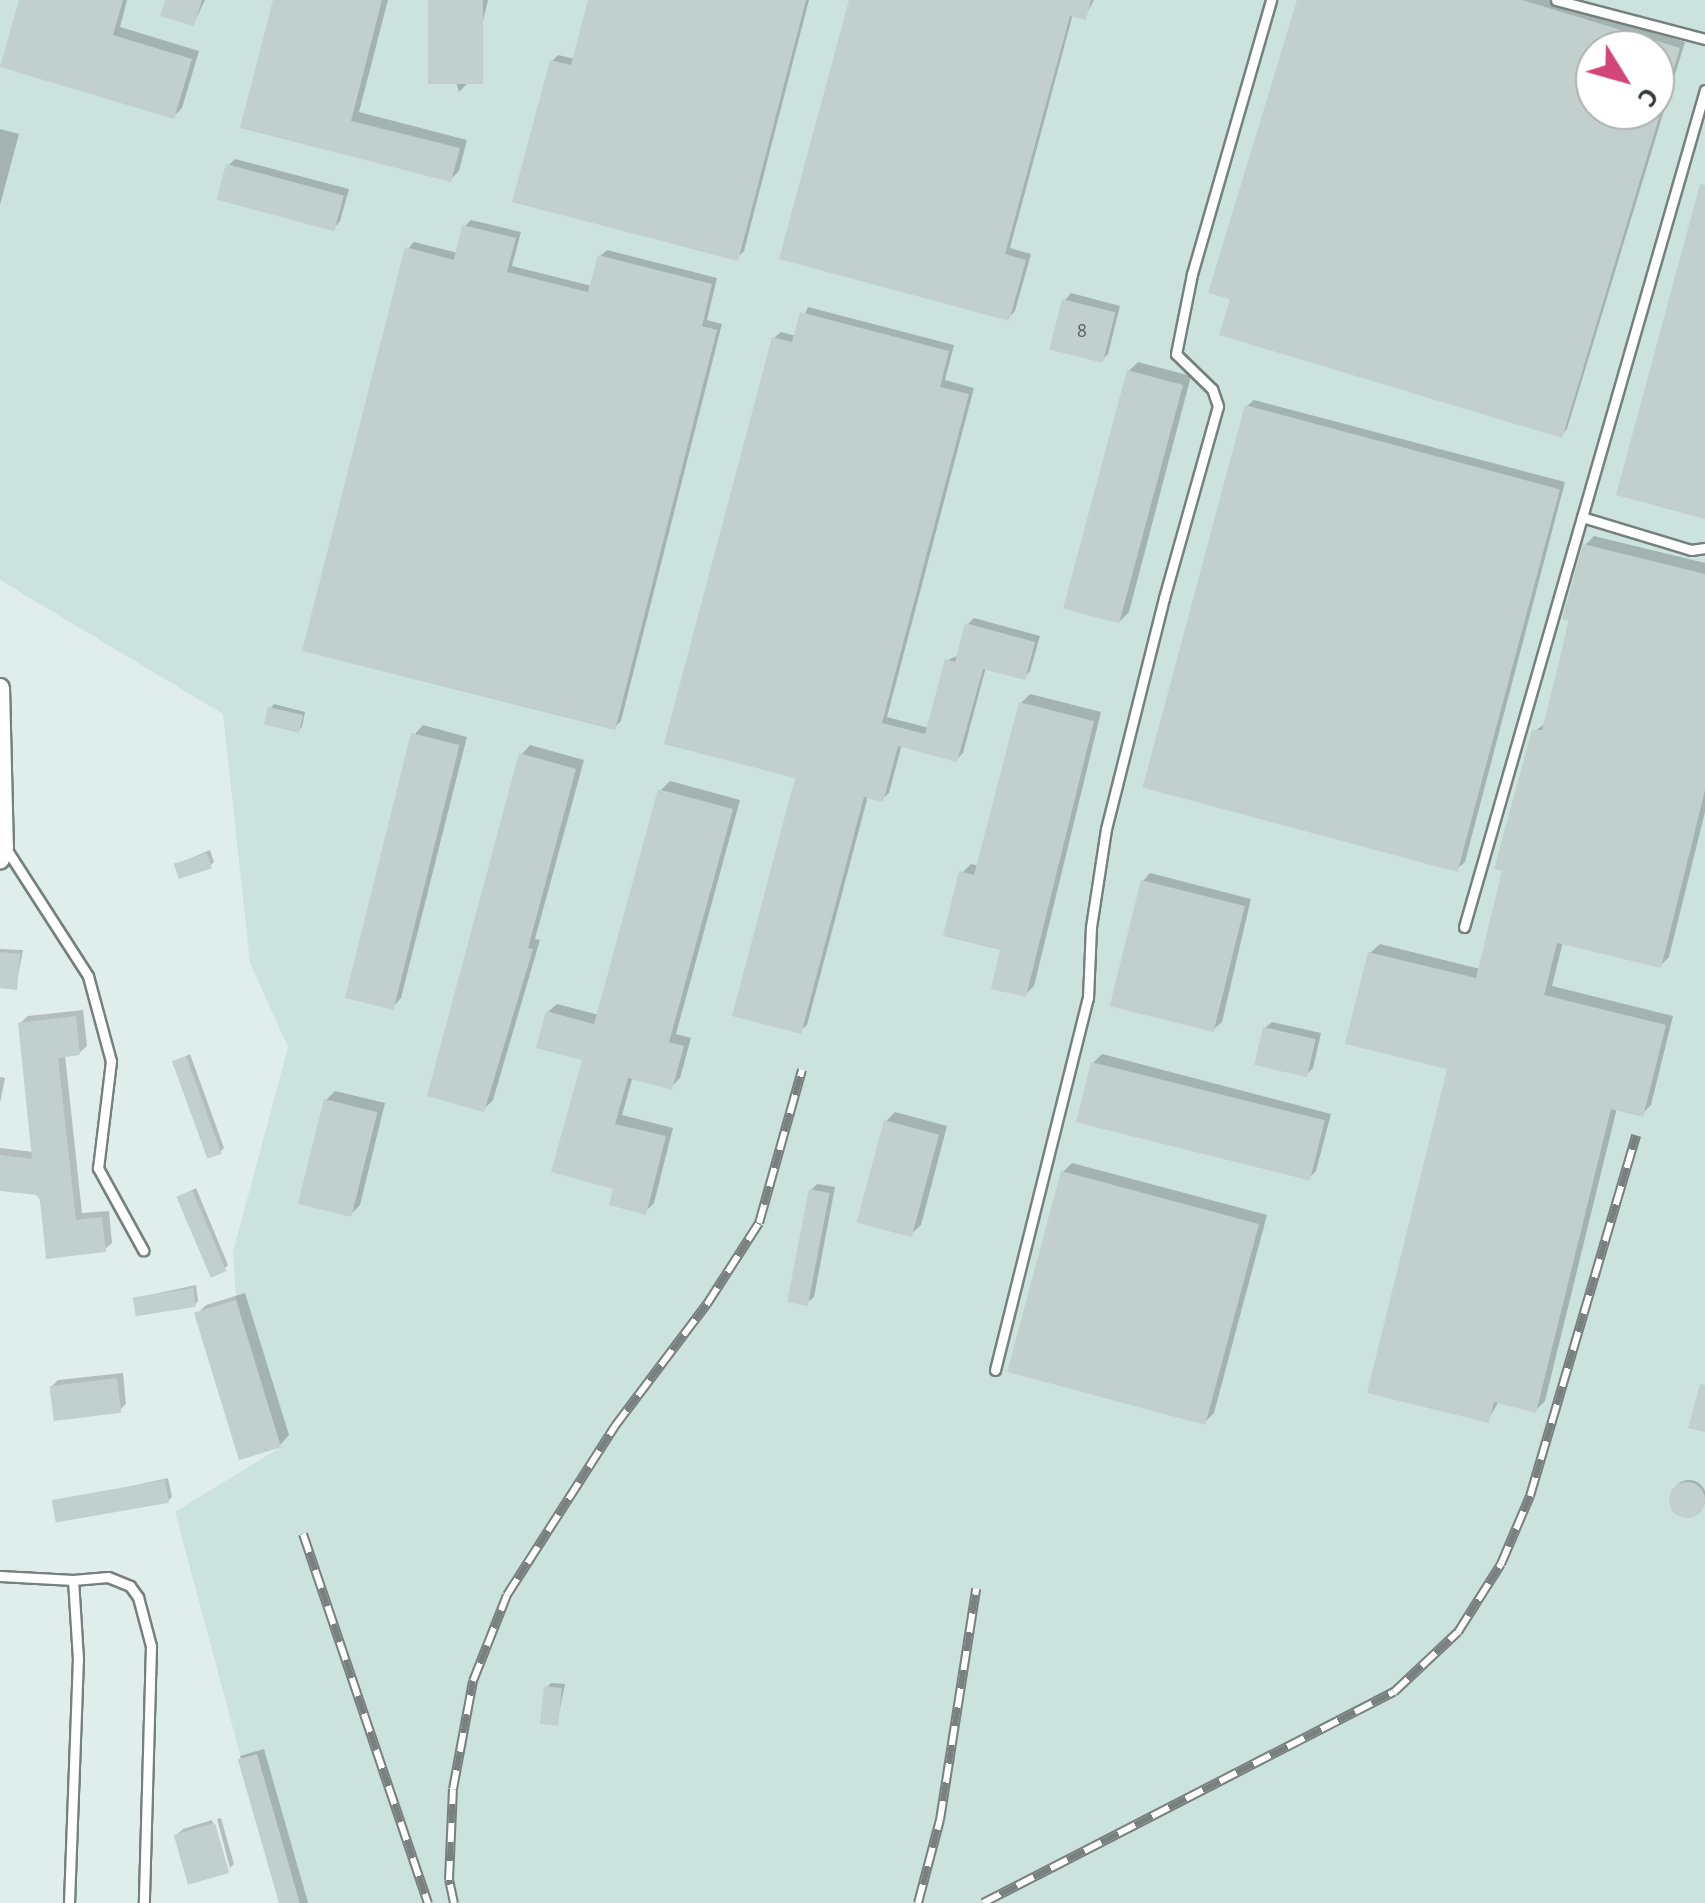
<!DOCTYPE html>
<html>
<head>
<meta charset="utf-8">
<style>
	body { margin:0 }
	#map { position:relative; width:1705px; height:1903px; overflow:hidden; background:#e0eeeb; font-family:"Alegreya Sans",sans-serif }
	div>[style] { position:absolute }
	.built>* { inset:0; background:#cce2dd }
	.shadow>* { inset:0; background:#0003; transform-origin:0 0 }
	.round { border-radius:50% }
	.building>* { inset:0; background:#c2d0cd; transform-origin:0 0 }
	.roads { filter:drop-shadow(2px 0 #75817e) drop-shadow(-2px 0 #75817e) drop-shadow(0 2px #75817e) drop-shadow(0 -2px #75817e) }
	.service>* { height:9px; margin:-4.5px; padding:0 4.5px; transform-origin:4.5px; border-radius:4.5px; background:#fff }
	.minor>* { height:18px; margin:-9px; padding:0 9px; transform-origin:9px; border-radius:9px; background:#fff }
	.rail>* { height:10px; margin-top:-5px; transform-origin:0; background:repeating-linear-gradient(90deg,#fff 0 19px,#78817e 0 38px); box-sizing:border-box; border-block:2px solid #78817e }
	span { translate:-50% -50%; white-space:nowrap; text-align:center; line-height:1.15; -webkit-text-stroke:8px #fff; paint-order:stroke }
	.number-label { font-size:22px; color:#58605e }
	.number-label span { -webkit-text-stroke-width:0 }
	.north { position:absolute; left:1575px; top:30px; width:100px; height:100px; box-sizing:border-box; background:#fff; border:2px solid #aeb1b0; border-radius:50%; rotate:127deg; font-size:28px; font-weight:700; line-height:40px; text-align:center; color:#353b39 }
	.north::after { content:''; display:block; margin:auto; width:35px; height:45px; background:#d14579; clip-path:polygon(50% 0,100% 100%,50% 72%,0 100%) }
</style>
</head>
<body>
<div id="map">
	<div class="built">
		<div style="clip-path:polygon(evenodd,0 0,1705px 0,1705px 1903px,280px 1903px,175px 1512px,281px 1447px,236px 1300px,233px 1252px,288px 1047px,250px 963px,223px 714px,0 580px,0 0,1595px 50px,1655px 50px,1655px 110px,1595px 110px,1595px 50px)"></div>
	</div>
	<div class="shadow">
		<div style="clip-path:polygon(21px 0,127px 0,120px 27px,199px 51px,182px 108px,174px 116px)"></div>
		<div style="clip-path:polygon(167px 0,205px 0,194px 23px)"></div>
		<div style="clip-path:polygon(276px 0,388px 0,359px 112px,467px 140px,459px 171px,450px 180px,243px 127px)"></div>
		<div style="clip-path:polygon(430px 0,488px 0,468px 83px,459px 92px)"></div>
		<div style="clip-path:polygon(590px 0,809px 0,744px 251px,737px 258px,552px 61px,558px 55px,575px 59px)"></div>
		<div style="clip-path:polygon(851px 0,1094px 0,1085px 17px,1073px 14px,1010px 248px,1031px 254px,1015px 311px,1008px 318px)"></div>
		<div style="clip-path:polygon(evenodd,1299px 0,1548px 0,1685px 42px,1567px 429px,1561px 435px,1233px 298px,1299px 0,1595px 50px,1655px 50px,1655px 110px,1595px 110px,1595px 50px)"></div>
		<div style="clip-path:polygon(0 129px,19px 134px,0 205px)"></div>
		<div style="clip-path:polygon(235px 159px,349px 189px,340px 221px,334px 228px,229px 165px)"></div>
		<div style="clip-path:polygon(471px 220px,521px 232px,512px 266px,592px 286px,600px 256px,607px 250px,717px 278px,707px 320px,722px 324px,621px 721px,615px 727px,408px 249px,414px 242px,458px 253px,465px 226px)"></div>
		<div style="clip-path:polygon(1071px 293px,1120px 306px,1108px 354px,1101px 361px,1065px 300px)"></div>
		<div style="clip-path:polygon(808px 307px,954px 345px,945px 380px,974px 388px,887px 717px,929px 728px,948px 660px,959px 655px,967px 625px,974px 618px,1040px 636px,1030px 671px,1024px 678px,986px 667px,963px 753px,957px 759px,902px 744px,889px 793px,882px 799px,868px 796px,807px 1025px,800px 1031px,798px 776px,774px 338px,781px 332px,796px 336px)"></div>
		<div style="clip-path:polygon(1138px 362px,1191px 376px,1129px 612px,1120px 621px,1129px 371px)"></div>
		<div style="clip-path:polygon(1254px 400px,1565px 482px,1465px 862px,1458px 868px,1247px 406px)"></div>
		<div style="clip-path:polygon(1594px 536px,1705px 563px,1705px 812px,1669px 957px,1660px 966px,1563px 942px,1552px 986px,1673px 1016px,1651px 1105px,1642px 1114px,1617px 1108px,1545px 1401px,1536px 1410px,1499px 1401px,1488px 1420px,1450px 1067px,1370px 953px,1380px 944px,1480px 969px,1534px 732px,1547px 722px,1585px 545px)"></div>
		<div style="clip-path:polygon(1030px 694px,1101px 712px,1034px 986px,1025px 995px,962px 873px,971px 864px,979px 866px,1021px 703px)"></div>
		<div style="clip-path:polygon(274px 704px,305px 712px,302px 727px,298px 731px,271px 708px)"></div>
		<div style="clip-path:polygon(423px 725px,467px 737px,401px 998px,392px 1008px,414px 735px)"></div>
		<div style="clip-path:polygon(530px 745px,584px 760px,535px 939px,540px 940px,493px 1100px,484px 1109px,521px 755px)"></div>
		<div style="clip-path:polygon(670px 781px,740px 800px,676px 1034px,691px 1038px,680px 1078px,671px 1087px,633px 1076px,622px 1115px,673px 1128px,654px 1203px,645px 1212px,616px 1187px,585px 1058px,548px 1012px,557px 1004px,599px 1015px,661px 790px)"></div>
		<div style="clip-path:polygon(210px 850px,214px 862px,210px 866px,177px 864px)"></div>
		<div style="clip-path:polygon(1150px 873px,1251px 899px,1222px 1022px,1214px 1029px,1143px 881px)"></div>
		<div style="clip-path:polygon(0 949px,23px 950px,16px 987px,0 986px)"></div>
		<div style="clip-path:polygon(83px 1010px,87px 1046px,79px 1053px,65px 1055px,82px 1213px,109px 1211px,112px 1243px,104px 1250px,48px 1256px,39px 1193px,0 1188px,0 1148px,34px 1152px,20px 1023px,28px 1016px)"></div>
		<div style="clip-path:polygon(1272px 1022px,1321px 1033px,1313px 1068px,1307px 1074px,1265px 1028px)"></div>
		<div style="clip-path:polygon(190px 1054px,224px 1148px,220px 1152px,175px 1062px)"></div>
		<div style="clip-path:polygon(1102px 1054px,1331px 1114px,1316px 1171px,1307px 1180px,1093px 1063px)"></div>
		<div style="clip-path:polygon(0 1077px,5px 1078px,0 1103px)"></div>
		<div style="clip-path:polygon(335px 1091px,385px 1103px,360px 1205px,351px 1214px,326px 1100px)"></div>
		<div style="clip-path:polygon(895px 1112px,947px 1126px,921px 1225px,911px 1234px,886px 1121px)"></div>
		<div style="clip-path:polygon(1072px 1163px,1267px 1215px,1214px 1413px,1205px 1422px,1063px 1172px)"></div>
		<div style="clip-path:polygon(817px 1184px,835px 1187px,814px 1297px,807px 1303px,811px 1190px)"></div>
		<div style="clip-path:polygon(196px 1188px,228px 1265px,224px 1269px,179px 1197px)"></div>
		<div style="clip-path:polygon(196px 1285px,198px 1301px,195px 1305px,135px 1298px)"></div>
		<div style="clip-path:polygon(245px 1293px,289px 1435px,280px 1445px,197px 1314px,206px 1305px)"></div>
		<div style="clip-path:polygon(123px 1373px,126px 1404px,120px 1410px,52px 1386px,58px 1380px)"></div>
		<div style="clip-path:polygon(168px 1478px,172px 1497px,168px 1501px,55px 1503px)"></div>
		<div class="round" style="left:1672px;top:1480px;width:34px;height:34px"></div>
		<div style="clip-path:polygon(551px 1683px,565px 1684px,557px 1723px,547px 1687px)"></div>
		<div style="left:264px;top:1749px;width:160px;height:25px;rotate:74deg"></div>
		<div style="clip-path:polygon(221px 1818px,234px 1864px,230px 1868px,217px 1819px)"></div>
		<div style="clip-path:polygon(212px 1820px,228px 1870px,189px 1882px,176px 1835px,183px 1829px)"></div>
	</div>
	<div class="building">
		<div style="clip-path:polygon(19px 0,123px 0,113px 35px,192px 59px,174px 119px,0 67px)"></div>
		<div style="clip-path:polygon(165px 0,202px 0,194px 26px,160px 16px)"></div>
		<div style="clip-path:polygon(273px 0,382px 0,351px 121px,460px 148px,451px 182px,240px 128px)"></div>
		<div style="left:428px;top:0;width:55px;height:84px"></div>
		<div style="clip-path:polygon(588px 0,806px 0,738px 261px,512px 202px,550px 60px,571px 65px)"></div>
		<div style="clip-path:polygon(849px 0,1091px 0,1086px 20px,1070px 16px,1005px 254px,1026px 260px,1009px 321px,779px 259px)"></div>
		<div style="clip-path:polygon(evenodd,1297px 0,1522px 0,1680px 48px,1562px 438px,1219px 335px,1230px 299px,1208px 293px,1297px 0,1595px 50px,1655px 50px,1655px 110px,1595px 110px,1595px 50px)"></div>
		<div style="left:226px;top:164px;width:122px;height:37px;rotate:15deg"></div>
		<div style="clip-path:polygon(1700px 184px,1705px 185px,1705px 519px,1616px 495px)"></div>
		<div style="clip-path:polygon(462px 225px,516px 238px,507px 272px,588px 292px,598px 255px,712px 284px,702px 326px,717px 330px,615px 730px,302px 651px,405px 247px,454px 260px)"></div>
		<div style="left:1062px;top:299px;width:55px;height:52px;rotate:14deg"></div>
		<div style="clip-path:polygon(800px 312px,949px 351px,940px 387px,969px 394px,882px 723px,925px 734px,945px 659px,955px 662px,965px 623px,1035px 642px,1025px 680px,983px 669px,957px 762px,898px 746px,883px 802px,864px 797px,801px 1034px,732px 1016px,795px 778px,664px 744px,772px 337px,792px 342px)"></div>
		<div style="left:1127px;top:370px;width:58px;height:247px;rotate:15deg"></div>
		<div style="left:1245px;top:405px;width:326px;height:396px;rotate:15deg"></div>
		<div style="clip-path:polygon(1583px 544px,1705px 574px,1705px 790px,1661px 968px,1557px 943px,1544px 995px,1666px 1025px,1643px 1117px,1611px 1109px,1536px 1413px,1494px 1402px,1489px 1423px,1367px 1393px,1447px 1069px,1345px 1044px,1368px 952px,1476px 978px,1502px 871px,1494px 869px,1532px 730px,1542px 730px,1569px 621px,1562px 619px)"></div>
		<div style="clip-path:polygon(1019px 702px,1094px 721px,1026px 997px,991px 989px,1000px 950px,943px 936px,959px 871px,974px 875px)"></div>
		<div style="left:268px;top:707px;width:36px;height:18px;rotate:13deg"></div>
		<div style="left:411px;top:733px;width:50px;height:273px;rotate:14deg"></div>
		<div style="clip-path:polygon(519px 753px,576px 769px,528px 948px,533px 949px,484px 1112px,427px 1096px)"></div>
		<div style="clip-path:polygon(658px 789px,733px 809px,669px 1042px,684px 1046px,672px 1090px,628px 1078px,615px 1124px,666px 1136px,646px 1215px,609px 1205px,613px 1189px,551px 1172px,582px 1060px,536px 1048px,546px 1011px,594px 1024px)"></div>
		<div style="left:207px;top:853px;width:16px;height:35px;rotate:72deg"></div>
		<div style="left:1141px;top:880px;width:107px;height:130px;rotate:14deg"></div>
		<div style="clip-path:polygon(0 952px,20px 954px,17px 990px,0 988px)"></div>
		<div style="clip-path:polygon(76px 1016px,80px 1055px,58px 1058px,76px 1220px,102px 1217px,106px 1252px,46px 1259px,40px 1200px,36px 1195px,0 1191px,0 1155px,32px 1159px,18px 1023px)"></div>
		<div style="left:1263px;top:1027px;width:54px;height:39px;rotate:13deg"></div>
		<div style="left:186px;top:1056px;width:104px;height:15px;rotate:70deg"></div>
		<div style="left:1091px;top:1062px;width:241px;height:62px;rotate:14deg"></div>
		<div style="left:324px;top:1099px;width:55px;height:108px;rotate:14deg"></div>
		<div style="left:884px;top:1120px;width:57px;height:106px;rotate:15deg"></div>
		<div style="left:1061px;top:1171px;width:205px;height:208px;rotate:15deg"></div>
		<div style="left:809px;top:1189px;width:21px;height:115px;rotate:11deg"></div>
		<div style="left:192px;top:1190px;width:88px;height:17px;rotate:67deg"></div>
		<div style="left:193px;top:1288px;width:19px;height:61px;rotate:81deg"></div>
		<div style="left:236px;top:1300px;width:154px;height:44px;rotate:73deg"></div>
		<div style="left:117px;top:1378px;width:35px;height:68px;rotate:83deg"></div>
		<div style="clip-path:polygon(1700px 1384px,1705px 1385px,1705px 1432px,1688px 1428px)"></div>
		<div style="left:165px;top:1480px;width:23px;height:115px;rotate:80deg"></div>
		<div class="round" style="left:1669px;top:1482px;width:36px;height:36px"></div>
		<div style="left:544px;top:1686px;width:18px;height:38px;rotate:6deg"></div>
		<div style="left:257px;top:1754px;width:155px;height:20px;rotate:74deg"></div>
		<div style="left:215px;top:1823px;width:52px;height:43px;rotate:74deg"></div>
	</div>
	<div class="roads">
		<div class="service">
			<div style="left:1556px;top:0;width:154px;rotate:14.7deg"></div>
			<div style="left:1582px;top:517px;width:114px;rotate:16.8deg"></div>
			<div style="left:1691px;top:550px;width:14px;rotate:-8deg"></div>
			<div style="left:5px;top:847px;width:153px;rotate:57.2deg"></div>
			<div style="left:88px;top:976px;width:88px;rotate:74.9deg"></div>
			<div style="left:111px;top:1061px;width:108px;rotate:96.9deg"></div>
			<div style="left:98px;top:1168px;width:94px;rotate:61.2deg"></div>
			<div style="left:1464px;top:927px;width:871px;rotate:-73.94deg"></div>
			<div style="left:995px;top:1370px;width:383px;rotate:-76deg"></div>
			<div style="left:1088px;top:998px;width:71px;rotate:-87.6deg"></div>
			<div style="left:1091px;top:927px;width:99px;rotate:-81.3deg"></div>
			<div style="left:1106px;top:829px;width:238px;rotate:-75.9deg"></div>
			<div style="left:1164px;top:598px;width:199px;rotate:-74.3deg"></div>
			<div style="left:1218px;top:406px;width:18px;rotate:-109deg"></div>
			<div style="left:1212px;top:389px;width:50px;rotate:-135.8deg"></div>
			<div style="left:1176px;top:354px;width:82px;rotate:-78.7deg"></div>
			<div style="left:1192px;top:274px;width:285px;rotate:-73.9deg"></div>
			<div style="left:0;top:1576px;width:73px;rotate:3.1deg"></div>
			<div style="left:73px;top:1580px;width:35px;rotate:-5deg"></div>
			<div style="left:108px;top:1577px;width:24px;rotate:22deg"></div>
			<div style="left:130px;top:1586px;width:14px;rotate:54deg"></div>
			<div style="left:138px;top:1597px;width:51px;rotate:75.1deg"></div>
			<div style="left:151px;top:1646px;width:257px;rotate:91.6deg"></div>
			<div style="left:69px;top:1903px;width:244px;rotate:-87.9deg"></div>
			<div style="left:78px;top:1659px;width:79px;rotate:-93.6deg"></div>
		</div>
		<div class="minor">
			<div style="left:0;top:688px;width:159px;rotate:88.6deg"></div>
			<div style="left:4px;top:847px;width:13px;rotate:108deg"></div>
		</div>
	</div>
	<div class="rail">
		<div style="left:303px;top:1534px;width:390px;rotate:71.3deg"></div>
		<div style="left:454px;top:1903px;width:24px;rotate:-102deg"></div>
		<div style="left:449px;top:1880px;width:91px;rotate:-87.5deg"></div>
		<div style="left:453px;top:1789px;width:110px;rotate:-79.5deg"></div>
		<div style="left:473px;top:1681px;width:92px;rotate:-68.4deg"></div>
		<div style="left:507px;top:1595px;width:201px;rotate:-57.4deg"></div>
		<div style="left:615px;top:1426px;width:153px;rotate:-53deg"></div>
		<div style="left:707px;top:1304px;width:96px;rotate:-57.3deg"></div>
		<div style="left:759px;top:1223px;width:159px;rotate:-74.3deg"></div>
		<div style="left:918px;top:1903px;width:86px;rotate:-75.2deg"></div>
		<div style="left:940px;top:1820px;width:234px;rotate:-81.1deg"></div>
		<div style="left:983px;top:1903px;width:462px;rotate:-27.2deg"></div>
		<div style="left:1394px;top:1692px;width:88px;rotate:-43.2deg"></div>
		<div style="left:1458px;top:1632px;width:80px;rotate:-57.7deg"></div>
		<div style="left:1501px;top:1564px;width:74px;rotate:-66.9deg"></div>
		<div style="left:1530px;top:1496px;width:376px;rotate:-73.6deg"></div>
	</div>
	<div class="number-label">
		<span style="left:1082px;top:331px">8</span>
	</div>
	<div class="north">С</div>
</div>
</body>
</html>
